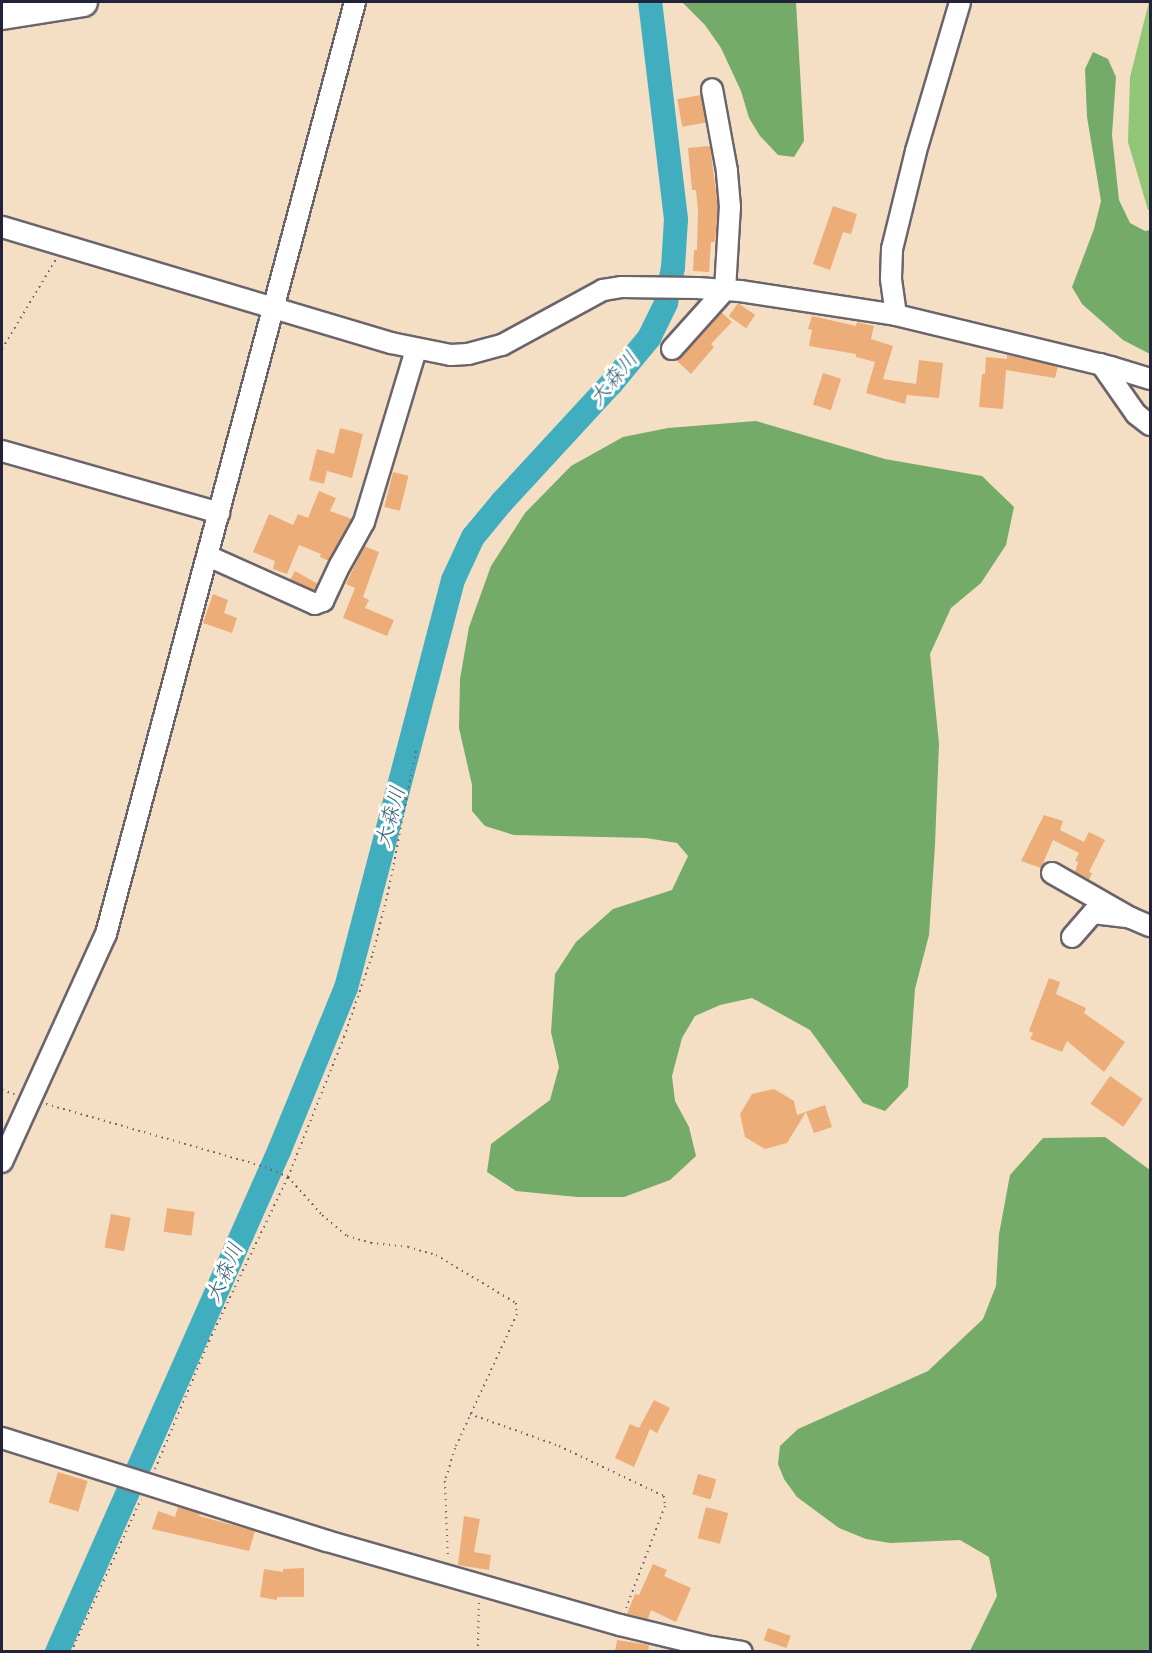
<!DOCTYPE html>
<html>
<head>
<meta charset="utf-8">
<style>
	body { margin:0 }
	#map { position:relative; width:1152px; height:1653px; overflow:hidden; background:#f4dfc4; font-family:Mynerve,"Klee One",sans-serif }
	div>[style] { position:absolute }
	.green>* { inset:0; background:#91c677 }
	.forest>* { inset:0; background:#74ab68 }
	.river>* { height:24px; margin:-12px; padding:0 12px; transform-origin:12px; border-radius:12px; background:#41aebf }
	.building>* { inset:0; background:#edad78; transform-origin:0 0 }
	.path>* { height:2px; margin-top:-1px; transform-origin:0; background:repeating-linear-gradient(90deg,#6c646b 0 1.5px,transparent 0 6px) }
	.roads { filter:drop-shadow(2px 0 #6c646b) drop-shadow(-2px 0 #6c646b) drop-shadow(0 2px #6c646b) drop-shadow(0 -2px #6c646b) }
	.minor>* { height:20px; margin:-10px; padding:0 10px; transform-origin:10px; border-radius:10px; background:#fff }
	.highway>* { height:28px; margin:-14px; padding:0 14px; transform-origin:14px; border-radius:14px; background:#fff }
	span { translate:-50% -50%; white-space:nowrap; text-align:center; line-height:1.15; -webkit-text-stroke:6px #fff; paint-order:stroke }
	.water-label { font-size:21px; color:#306176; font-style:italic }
	.frame { position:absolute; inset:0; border:3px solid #22223b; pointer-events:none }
</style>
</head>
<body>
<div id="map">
	<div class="green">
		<div style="clip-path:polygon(1149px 2px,1150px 2px,1150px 210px,1148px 210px,1128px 142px,1130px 77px)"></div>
	</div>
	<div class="forest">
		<div style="clip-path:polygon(682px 2px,796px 2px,804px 141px,794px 157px,778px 155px,760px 136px,749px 118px,741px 91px,721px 48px,705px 25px)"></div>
		<div style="clip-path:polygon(1093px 52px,1108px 59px,1116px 77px,1112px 135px,1119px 200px,1130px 223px,1145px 231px,1150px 230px,1150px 354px,1123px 340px,1082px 304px,1072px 287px,1094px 229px,1101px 201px,1087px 117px,1085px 69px)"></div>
		<div style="clip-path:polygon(756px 421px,885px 459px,982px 476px,1014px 507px,1006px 545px,981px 583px,951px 608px,930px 654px,939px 744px,935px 845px,929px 935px,915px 989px,908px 1087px,885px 1111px,863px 1103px,810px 1030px,752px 998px,720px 1005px,695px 1016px,682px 1038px,672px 1076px,675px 1101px,689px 1127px,696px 1156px,670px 1180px,624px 1197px,577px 1197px,516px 1191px,487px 1172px,491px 1144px,550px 1100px,559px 1067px,551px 1032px,555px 974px,576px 942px,613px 909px,672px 890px,688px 856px,677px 843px,646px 838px,514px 835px,485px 826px,472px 811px,472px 785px,459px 728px,460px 679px,469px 627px,491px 566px,525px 513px,571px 466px,623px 437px,668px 428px)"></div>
		<div style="clip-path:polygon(1105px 1137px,1150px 1170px,1150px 1651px,970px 1651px,997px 1596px,989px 1557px,960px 1540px,890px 1543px,866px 1539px,839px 1528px,797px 1497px,784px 1479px,778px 1464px,780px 1446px,798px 1429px,928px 1371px,983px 1319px,996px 1286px,999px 1234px,1010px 1175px,1043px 1138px)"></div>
	</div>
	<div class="river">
		<div style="left:57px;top:1652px;width:548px;rotate:-66.1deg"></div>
		<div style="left:279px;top:1151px;width:176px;rotate:-67.7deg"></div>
		<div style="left:346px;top:988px;width:422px;rotate:-75.3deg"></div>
		<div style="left:453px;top:580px;width:47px;rotate:-65.1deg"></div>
		<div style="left:473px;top:537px;width:45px;rotate:-50.4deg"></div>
		<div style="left:502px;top:502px;width:161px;rotate:-47.3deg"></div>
		<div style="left:611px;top:384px;width:60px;rotate:-50.4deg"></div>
		<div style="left:649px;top:338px;width:39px;rotate:-64deg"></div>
		<div style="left:666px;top:303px;width:37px;rotate:-79deg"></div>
		<div style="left:673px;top:267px;width:48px;rotate:-86.4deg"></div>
		<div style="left:676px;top:219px;width:219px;rotate:-96.8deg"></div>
	</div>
	<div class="building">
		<div style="left:701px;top:95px;width:28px;height:24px;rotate:80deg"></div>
		<div style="clip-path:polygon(710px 146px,718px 207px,715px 242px,711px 242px,709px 272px,693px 271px,694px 250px,697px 250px,698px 211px,696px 190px,692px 190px,688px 148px)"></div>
		<div style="clip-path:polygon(833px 206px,857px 214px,851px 234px,843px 232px,830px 270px,813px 264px)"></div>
		<div style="left:738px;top:303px;width:21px;height:16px;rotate:35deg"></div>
		<div style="clip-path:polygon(721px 312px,732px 322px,711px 344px,714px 347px,691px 374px,676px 360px)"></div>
		<div style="clip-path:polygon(812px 316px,856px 326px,857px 322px,874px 326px,871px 339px,893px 346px,883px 379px,916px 384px,919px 360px,943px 363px,939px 398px,907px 395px,905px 404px,866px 393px,875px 362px,856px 357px,856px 354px,809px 346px,812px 330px,808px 329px)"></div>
		<div style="clip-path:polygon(1007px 355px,1058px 366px,1055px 378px,1006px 370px,1003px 409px,979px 407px,982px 374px,985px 374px,986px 357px,1007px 359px)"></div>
		<div style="left:823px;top:373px;width:19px;height:33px;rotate:18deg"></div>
		<div style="clip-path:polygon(340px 428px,363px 434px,352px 478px,327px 471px,324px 484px,309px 480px,317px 449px,334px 454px)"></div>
		<div style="left:393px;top:472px;width:16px;height:36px;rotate:14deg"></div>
		<div style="clip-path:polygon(319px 491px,336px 498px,330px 511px,352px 519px,329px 561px,320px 557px,321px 554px,299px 545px,287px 574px,273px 569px,275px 561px,253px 552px,269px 514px,293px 525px,298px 514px,308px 518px)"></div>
		<div style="clip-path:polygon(364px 546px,379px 552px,363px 597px,369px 600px,365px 608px,394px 620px,387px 636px,343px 618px,355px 588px,346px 584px)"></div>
		<div style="clip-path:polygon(295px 571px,318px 584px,315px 591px,290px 580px)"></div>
		<div style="clip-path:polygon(213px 594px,228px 600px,224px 613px,237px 618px,232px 633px,203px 623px)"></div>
		<div style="clip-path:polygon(1044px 815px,1063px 821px,1060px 830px,1084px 842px,1089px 832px,1105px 840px,1089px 872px,1092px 873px,1089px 880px,1075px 872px,1078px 862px,1075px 861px,1079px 853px,1053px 840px,1041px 868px,1021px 861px)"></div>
		<div style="clip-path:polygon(1049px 978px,1060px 982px,1056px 994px,1086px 1008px,1084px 1013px,1125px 1042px,1104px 1072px,1067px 1041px,1062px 1052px,1030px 1039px,1033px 1033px,1029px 1031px)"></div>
		<div style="left:1110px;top:1076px;width:40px;height:34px;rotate:35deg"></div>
		<div style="clip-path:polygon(774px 1089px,794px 1101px,797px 1115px,825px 1105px,832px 1127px,814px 1133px,806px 1112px,787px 1143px,765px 1149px,745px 1137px,740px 1114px,752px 1094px)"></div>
		<div style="left:167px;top:1208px;width:28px;height:24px;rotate:8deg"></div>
		<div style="left:111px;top:1214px;width:20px;height:34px;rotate:11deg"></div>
		<div style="clip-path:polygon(654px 1400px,670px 1408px,657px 1433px,650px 1429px,634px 1467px,615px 1458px,630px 1424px,639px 1428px)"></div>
		<div style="left:58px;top:1472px;width:31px;height:32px;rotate:17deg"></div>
		<div style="left:698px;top:1474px;width:19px;height:21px;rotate:16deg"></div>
		<div style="clip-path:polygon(178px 1507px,200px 1513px,199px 1516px,255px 1531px,249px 1551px,152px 1529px,158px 1511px,175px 1517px)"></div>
		<div style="left:706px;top:1507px;width:23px;height:32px;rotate:15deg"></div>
		<div style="clip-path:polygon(464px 1516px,480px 1519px,474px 1552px,491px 1555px,489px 1570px,458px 1565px)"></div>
		<div style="clip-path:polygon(653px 1564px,667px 1570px,664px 1576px,691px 1588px,676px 1622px,651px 1610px,648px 1619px,627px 1614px,635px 1594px,639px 1595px)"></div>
		<div style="clip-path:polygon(304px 1568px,304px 1597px,277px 1597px,277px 1600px,260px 1597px,264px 1569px,283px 1572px,283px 1569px)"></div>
		<div style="left:768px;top:1628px;width:24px;height:13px;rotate:19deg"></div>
		<div style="clip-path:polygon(617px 1640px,649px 1645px,648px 1652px,615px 1652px)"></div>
	</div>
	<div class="path">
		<div style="left:2px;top:349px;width:105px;rotate:-59deg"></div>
		<div style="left:2px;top:1090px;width:13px;rotate:18deg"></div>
		<div style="left:46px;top:1104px;width:228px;rotate:16deg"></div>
		<div style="left:265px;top:1167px;width:25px;rotate:23deg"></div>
		<div style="left:288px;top:1177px;width:51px;rotate:48.2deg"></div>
		<div style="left:322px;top:1215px;width:33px;rotate:40deg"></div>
		<div style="left:347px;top:1236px;width:25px;rotate:16deg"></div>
		<div style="left:371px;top:1243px;width:37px;rotate:6deg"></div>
		<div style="left:408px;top:1247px;width:29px;rotate:16deg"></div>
		<div style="left:436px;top:1255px;width:93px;rotate:31deg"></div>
		<div style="left:516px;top:1303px;width:11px;rotate:85deg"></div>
		<div style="left:517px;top:1314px;width:148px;rotate:114.8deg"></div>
		<div style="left:455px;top:1448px;width:34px;rotate:107deg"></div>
		<div style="left:445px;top:1481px;width:77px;rotate:87.8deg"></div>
		<div style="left:470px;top:1414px;width:95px;rotate:19.8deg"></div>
		<div style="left:559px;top:1446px;width:116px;rotate:25.5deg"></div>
		<div style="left:664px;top:1496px;width:10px;rotate:84deg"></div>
		<div style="left:665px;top:1506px;width:109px;rotate:110.9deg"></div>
		<div style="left:155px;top:1469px;width:139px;rotate:-67.1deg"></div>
		<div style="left:209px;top:1341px;width:182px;rotate:-64.3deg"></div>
		<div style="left:288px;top:1177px;width:151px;rotate:-68.2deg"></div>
		<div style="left:344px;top:1037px;width:89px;rotate:-71deg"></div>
		<div style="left:373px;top:953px;width:67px;rotate:-76.2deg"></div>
		<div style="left:389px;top:888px;width:140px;rotate:-78.9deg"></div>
		<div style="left:71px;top:1652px;width:168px;rotate:-65.4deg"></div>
		<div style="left:478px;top:1652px;width:50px;rotate:-88.9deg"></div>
	</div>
	<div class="roads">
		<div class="minor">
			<div style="left:2px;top:227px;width:406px;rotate:16.6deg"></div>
			<div style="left:391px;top:343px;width:61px;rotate:11.3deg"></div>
			<div style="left:451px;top:355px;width:17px;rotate:-3deg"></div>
			<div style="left:468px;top:354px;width:35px;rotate:-15deg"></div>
			<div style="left:502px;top:345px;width:115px;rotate:-28.6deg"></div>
			<div style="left:603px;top:290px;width:18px;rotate:-9deg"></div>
			<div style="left:621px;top:287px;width:76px;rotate:0.8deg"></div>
			<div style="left:697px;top:288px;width:43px;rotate:4deg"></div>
			<div style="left:740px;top:291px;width:158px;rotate:8.7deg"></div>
			<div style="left:896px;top:315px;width:221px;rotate:13.6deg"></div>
			<div style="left:1111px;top:367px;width:41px;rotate:17.1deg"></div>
			<div style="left:896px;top:315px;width:37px;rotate:-98deg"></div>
			<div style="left:891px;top:278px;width:29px;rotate:-88deg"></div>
			<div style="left:892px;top:249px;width:101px;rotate:-76.2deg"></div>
			<div style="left:916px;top:151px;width:155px;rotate:-73.5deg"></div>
			<div style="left:672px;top:349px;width:79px;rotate:-48.1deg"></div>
			<div style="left:725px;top:290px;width:83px;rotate:-86.6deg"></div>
			<div style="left:730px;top:207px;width:36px;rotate:-95deg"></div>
			<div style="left:727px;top:171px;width:83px;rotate:-100.4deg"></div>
			<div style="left:1101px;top:364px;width:61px;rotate:55deg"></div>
			<div style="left:1136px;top:414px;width:18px;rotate:38deg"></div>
			<div style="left:2px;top:451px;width:226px;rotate:15.9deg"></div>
			<div style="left:208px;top:556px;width:117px;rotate:24.2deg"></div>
			<div style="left:315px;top:604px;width:9px;rotate:-21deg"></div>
			<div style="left:323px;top:601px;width:40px;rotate:-65deg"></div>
			<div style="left:340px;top:565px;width:49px;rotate:-60.8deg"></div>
			<div style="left:364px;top:522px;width:180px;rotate:-73.2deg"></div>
			<div style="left:1052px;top:873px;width:91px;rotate:29.7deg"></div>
			<div style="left:1072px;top:937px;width:32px;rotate:-49deg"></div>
			<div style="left:1093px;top:913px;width:38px;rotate:7deg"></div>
			<div style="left:1131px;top:918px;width:21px;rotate:23deg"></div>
			<div style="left:2px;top:1162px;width:251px;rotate:-65.5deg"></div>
			<div style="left:106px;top:934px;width:965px;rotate:-75.04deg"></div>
			<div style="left:2px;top:1438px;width:341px;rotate:17.6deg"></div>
			<div style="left:327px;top:1541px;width:305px;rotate:16deg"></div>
			<div style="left:620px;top:1625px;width:94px;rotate:13.6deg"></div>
			<div style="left:711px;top:1647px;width:31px;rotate:9deg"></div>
		</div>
		<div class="highway">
			<div style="left:2px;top:15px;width:82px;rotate:-9.1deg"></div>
		</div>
	</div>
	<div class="water-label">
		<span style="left:614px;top:379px;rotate:-50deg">大森川</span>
		<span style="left:391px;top:817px;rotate:-75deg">大森川</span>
		<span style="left:225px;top:1273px;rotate:-66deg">大森川</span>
	</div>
	<div class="frame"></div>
</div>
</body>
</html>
